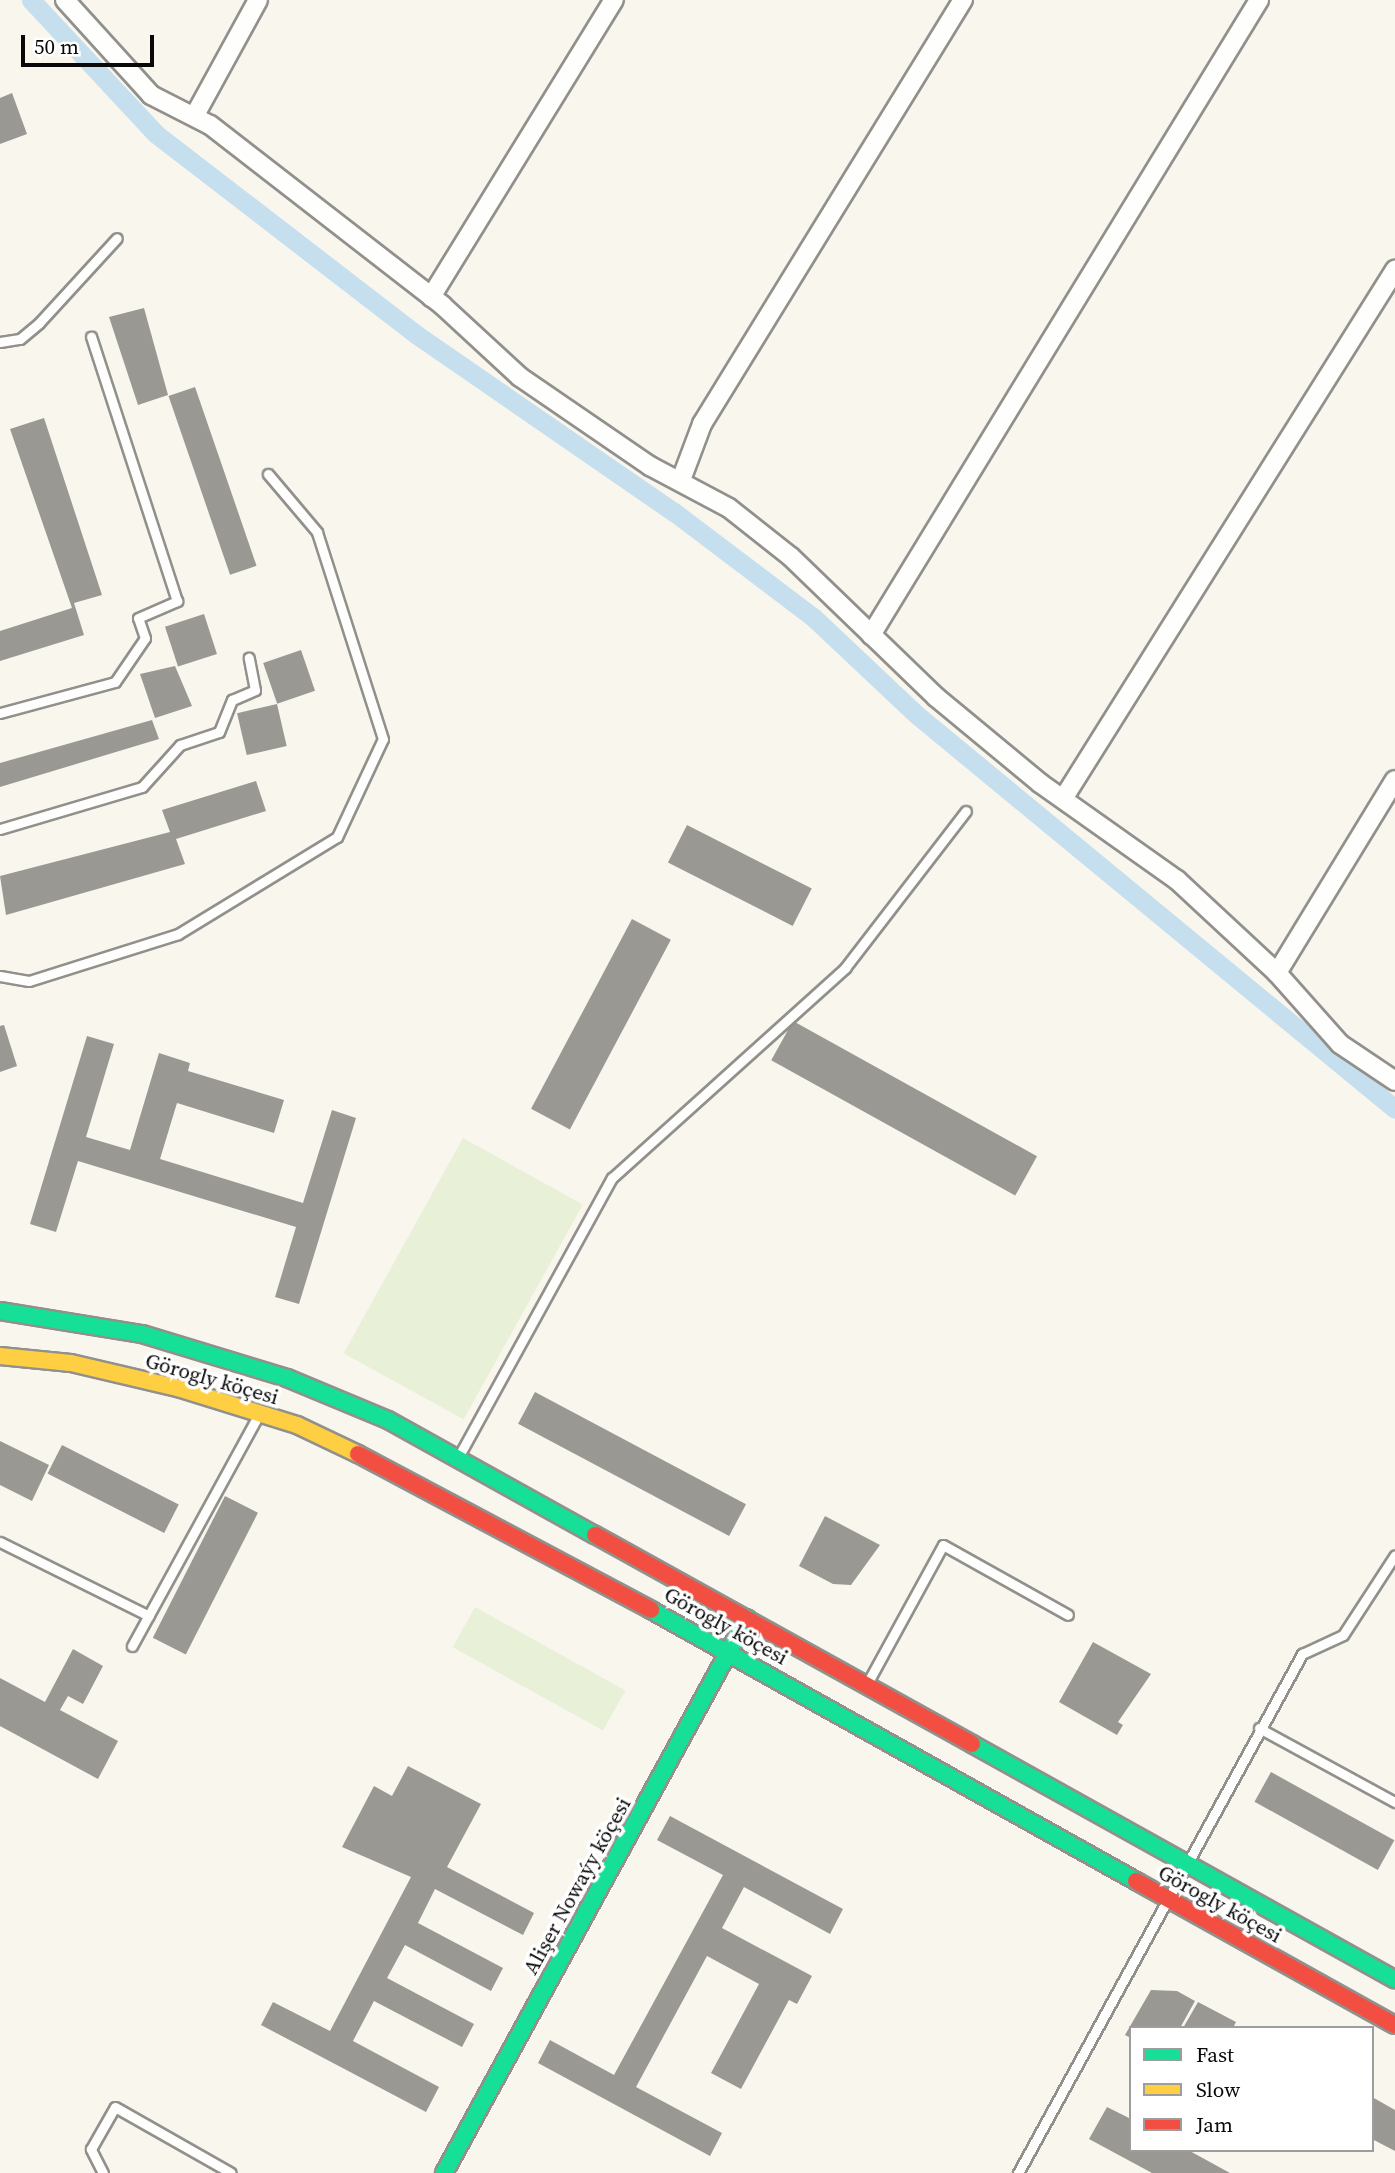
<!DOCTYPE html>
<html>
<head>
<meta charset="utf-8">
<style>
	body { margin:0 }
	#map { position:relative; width:1395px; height:2173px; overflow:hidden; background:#f8f6ed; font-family:"Source Serif 4",serif }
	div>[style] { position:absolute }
	.pitch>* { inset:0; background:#e9f0d8; transform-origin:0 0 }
	.canal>* { height:19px; margin:-9.5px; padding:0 9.5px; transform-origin:9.5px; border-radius:9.5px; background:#c6dfef }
	.building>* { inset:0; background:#9a9893; transform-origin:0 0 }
	.roads { filter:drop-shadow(2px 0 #91908c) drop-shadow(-2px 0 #91908c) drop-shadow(0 2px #91908c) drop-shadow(0 -2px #91908c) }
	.lane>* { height:9px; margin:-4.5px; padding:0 4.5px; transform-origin:4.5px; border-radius:4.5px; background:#fefefc }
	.street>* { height:18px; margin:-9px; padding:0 9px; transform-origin:9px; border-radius:9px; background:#fefefc }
	.fast>* { height:16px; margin:-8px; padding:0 8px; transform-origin:8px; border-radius:8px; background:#16e098 }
	.slow>* { height:16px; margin:-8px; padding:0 8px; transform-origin:8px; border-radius:8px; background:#ffcf43 }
	.jam>* { height:16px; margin:-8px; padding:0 8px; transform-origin:8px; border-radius:8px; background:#f24e42 }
	span { translate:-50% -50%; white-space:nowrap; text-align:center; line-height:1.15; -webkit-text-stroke:7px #fff; paint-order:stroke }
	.street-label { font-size:21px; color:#090909 }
	.legend { position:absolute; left:1129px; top:2026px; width:245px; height:126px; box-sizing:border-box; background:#fff; border:2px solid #9d9d9d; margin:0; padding:9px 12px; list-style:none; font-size:21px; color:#090909 }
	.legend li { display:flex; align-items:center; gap:14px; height:35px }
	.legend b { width:35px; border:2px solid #9d9d9d }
	.scale { position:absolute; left:21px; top:35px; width:133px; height:32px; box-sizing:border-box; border:4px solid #090909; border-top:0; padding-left:9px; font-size:21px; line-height:24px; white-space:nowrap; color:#090909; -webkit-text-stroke:5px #fff; paint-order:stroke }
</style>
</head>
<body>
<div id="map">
	<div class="pitch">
		<div style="left:463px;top:1138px;width:137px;height:246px;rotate:29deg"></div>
		<div style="left:475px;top:1607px;width:172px;height:46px;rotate:29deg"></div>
	</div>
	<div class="canal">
		<div style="left:31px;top:0;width:183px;rotate:47deg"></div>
		<div style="left:156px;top:134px;width:329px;rotate:37.6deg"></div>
		<div style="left:417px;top:335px;width:312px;rotate:34.6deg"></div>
		<div style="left:674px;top:512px;width:174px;rotate:37.1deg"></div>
		<div style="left:813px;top:617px;width:143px;rotate:43.3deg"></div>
		<div style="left:917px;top:715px;width:619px;rotate:39.5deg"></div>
	</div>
	<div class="building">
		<div style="clip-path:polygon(12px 93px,27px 134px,0 144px,0 98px)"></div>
		<div style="clip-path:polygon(144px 308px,168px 395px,138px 405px,109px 317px)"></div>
		<div style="left:195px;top:387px;width:189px;height:28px;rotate:71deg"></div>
		<div style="clip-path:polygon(44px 418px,102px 595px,74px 603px,84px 635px,0 661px,0 631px,72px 608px,10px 429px)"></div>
		<div style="left:204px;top:614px;width:42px;height:41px;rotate:72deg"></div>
		<div style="left:301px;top:650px;width:43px;height:40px;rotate:71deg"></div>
		<div style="clip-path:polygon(175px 666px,192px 706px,155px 718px,140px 674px)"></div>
		<div style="left:277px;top:704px;width:43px;height:41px;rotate:77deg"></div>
		<div style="clip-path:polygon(152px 720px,159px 739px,0 787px,0 763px)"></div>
		<div style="clip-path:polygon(256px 781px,266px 811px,176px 839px,185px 864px,6px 915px,0 876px,170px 832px,162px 810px)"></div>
		<div style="left:687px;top:825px;width:140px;height:42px;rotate:27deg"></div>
		<div style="left:632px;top:919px;width:44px;height:215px;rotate:28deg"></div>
		<div style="left:793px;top:1021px;width:279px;height:45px;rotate:29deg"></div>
		<div style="clip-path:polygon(4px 1025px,17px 1066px,0 1072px,0 1026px)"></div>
		<div style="clip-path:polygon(87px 1036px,114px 1044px,86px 1137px,130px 1150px,159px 1053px,190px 1063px,188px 1071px,284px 1100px,274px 1133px,177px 1103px,160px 1159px,303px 1203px,332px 1110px,356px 1118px,299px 1304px,275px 1297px,296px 1227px,78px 1161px,56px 1232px,30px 1224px)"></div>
		<div style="left:535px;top:1392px;width:239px;height:36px;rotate:28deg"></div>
		<div style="clip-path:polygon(0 1441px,49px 1465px,32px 1501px,0 1485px)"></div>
		<div style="left:62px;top:1445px;width:131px;height:32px;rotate:27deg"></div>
		<div style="left:225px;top:1496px;width:37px;height:159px;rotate:27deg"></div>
		<div style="clip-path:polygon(825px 1516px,880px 1545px,851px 1585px,833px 1584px,799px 1566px)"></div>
		<div style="clip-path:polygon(1093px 1642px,1151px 1674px,1118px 1722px,1123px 1725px,1117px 1735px,1059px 1702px)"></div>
		<div style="clip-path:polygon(73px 1649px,103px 1666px,83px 1704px,68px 1696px,60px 1710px,118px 1741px,98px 1779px,0 1726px,0 1678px,45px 1702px)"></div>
		<div style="clip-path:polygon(408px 1766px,481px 1804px,447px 1867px,534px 1913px,523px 1935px,435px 1889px,418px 1923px,503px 1968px,491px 1991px,405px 1945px,387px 1978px,474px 2024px,462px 2047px,374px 2001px,353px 2041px,439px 2087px,426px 2112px,261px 2025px,273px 2002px,330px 2031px,411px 1877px,342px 1847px,374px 1786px,392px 1796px)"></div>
		<div style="left:1271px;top:1772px;width:141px;height:34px;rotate:29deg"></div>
		<div style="clip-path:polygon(670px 1816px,843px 1909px,830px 1934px,744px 1887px,722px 1928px,812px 1976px,797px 2004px,789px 2000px,741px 2089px,711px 2073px,759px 1984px,707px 1956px,636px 2087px,722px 2133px,710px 2156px,538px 2063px,550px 2040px,614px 2075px,723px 1875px,657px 1840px)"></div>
		<div style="clip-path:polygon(1151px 1990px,1177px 1991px,1195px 2001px,1180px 2028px,1131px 2028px,1131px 2038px,1125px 2035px)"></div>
		<div style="clip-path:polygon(1198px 2002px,1236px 2022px,1233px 2028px,1183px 2028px)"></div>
		<div style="clip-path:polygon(1372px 2097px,1395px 2110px,1395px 2151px,1372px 2139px)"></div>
		<div style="clip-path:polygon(1107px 2107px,1131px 2119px,1131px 2150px,1188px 2150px,1230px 2173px,1152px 2173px,1089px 2139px)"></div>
	</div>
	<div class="roads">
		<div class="lane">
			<div style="left:0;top:342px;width:20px;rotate:-9deg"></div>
			<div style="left:20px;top:339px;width:25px;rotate:-40deg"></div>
			<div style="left:39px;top:323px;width:115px;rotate:-47.5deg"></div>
			<div style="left:0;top:713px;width:119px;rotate:-15.1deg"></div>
			<div style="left:115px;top:682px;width:53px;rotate:-55.7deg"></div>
			<div style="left:145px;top:638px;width:21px;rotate:-109deg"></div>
			<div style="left:138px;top:618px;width:43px;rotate:-23.6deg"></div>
			<div style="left:177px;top:601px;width:278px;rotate:-108deg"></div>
			<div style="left:0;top:829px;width:148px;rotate:-16.5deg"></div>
			<div style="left:142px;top:787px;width:57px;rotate:-47.9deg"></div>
			<div style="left:180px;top:745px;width:41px;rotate:-18.4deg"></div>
			<div style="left:219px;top:732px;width:35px;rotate:-68deg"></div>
			<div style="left:232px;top:700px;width:25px;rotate:-23deg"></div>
			<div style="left:255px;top:690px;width:33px;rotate:-101deg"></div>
			<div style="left:0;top:976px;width:29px;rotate:10deg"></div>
			<div style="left:29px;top:981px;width:156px;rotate:-17.5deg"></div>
			<div style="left:178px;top:934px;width:186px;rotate:-31.4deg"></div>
			<div style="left:337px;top:837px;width:108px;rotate:-64.9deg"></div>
			<div style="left:383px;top:739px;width:217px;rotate:-107.7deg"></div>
			<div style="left:317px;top:532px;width:76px;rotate:-130.2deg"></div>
			<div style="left:460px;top:1454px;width:315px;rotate:-61.2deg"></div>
			<div style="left:612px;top:1178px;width:314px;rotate:-42deg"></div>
			<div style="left:845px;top:968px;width:198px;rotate:-52.4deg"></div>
			<div style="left:0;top:1542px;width:166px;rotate:26.4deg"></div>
			<div style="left:132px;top:1646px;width:260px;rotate:-61.3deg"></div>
			<div style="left:868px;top:1682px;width:156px;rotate:-61.3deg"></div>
			<div style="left:943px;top:1545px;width:143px;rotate:29.2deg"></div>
			<div style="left:1259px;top:1728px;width:155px;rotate:28.6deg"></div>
			<div style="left:103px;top:2173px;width:27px;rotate:-117deg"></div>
			<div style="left:91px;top:2149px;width:48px;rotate:-60.3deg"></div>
			<div style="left:115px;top:2107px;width:133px;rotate:29.6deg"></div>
			<div style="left:1018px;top:2173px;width:592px;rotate:-61.31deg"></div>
			<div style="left:1302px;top:1654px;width:45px;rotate:-24.9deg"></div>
			<div style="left:1343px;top:1635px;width:95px;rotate:-57deg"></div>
		</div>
		<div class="street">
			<div style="left:65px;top:0;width:128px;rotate:47.8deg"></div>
			<div style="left:151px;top:95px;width:66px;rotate:27deg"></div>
			<div style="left:210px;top:125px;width:294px;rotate:37.8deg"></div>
			<div style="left:442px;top:305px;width:106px;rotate:42.7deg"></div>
			<div style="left:520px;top:377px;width:158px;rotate:34.4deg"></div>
			<div style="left:650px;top:466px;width:89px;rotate:28deg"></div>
			<div style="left:729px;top:508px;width:79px;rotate:38.3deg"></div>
			<div style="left:791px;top:557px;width:202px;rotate:44deg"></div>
			<div style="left:936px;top:697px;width:135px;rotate:39.6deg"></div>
			<div style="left:1040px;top:783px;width:168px;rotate:35.3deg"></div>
			<div style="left:1177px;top:880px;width:137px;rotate:42.9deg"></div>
			<div style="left:1277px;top:973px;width:95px;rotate:48.4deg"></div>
			<div style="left:1340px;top:1044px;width:66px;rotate:33.9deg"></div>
			<div style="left:195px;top:115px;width:131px;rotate:-61.3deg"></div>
			<div style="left:431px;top:297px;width:349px;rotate:-58.4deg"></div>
			<div style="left:681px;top:480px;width:60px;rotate:-69.4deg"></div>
			<div style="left:702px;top:424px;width:498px;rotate:-58.4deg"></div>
			<div style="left:871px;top:635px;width:744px;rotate:-58.57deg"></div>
			<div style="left:1063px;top:799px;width:625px;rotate:-57.89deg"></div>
			<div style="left:1277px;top:973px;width:226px;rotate:-58.6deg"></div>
		</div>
		<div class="fast">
			<div style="left:0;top:1311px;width:144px;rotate:9.2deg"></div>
			<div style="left:142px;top:1334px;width:152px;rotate:16.9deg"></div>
			<div style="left:287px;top:1378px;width:109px;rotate:22.6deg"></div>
			<div style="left:388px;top:1420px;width:237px;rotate:29.1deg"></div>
			<div style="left:651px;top:1610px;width:556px;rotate:29.19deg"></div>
			<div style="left:972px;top:1744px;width:484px;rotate:29.1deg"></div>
			<div style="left:444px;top:2173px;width:632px;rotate:-61.37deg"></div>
		</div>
		<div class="slow">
			<div style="left:0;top:1356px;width:71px;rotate:5.6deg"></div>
			<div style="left:71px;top:1363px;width:110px;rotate:13.2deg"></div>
			<div style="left:178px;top:1388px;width:125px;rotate:17.3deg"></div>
			<div style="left:297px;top:1425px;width:68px;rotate:25.4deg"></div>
		</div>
		<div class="jam">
			<div style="left:358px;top:1454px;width:332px;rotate:28deg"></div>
			<div style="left:595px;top:1535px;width:431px;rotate:29deg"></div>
			<div style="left:1136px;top:1881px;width:296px;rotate:29.1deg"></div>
		</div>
	</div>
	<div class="street-label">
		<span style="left:212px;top:1379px;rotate:16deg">Görogly köçesi</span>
		<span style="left:726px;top:1626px;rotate:29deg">Görogly köçesi</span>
		<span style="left:577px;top:1886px;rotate:-61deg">Alişer Nowaýy köçesi</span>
		<span style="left:1220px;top:1904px;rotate:29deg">Görogly köçesi</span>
	</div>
	<ul class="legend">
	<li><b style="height:9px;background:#16e098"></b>Fast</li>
	<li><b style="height:9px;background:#ffcf43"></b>Slow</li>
	<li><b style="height:9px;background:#f24e42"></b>Jam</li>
	</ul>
	<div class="scale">50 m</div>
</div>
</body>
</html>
